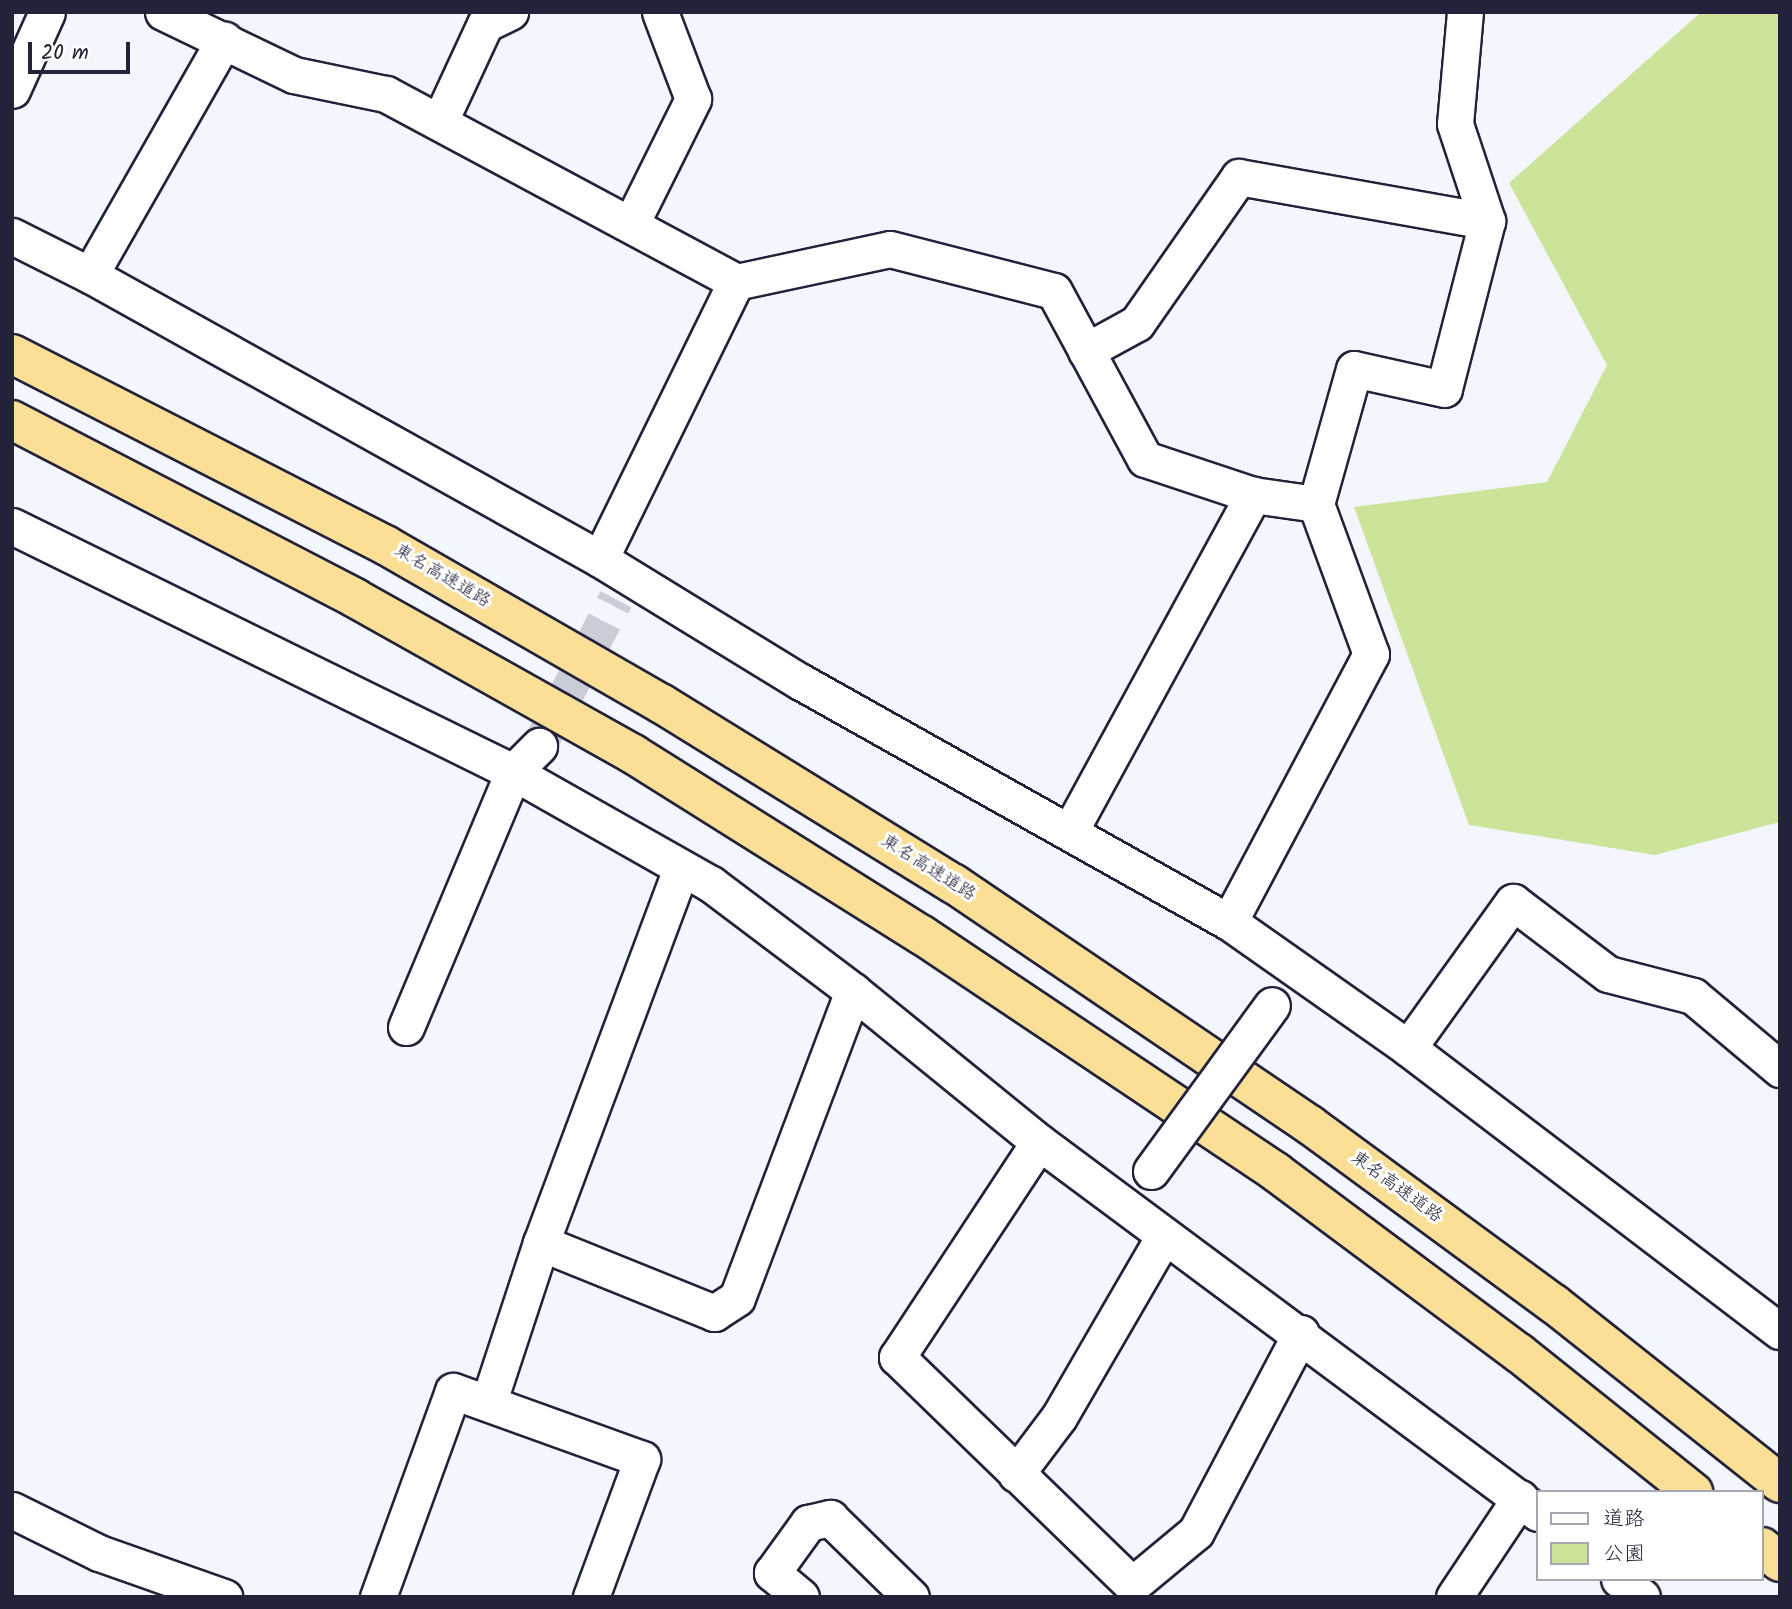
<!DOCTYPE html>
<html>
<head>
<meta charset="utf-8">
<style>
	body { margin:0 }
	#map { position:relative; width:1792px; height:1609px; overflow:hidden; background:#f4f6fe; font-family:Kalam,"Klee One",sans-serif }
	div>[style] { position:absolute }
	.green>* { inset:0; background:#cce49a }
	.street-tunnel>* { height:35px; margin-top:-17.5px; transform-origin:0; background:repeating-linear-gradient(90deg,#caccd7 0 35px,transparent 0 53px) }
	.roads { filter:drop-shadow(2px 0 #22223b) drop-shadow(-2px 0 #22223b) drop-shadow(0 2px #22223b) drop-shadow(0 -2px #22223b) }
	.street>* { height:35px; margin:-17.5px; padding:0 17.5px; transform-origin:17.5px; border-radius:17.5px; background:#fff }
	.highway>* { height:38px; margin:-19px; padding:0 19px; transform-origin:19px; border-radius:19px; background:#fbdf96 }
	.bridges { filter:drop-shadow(2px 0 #22223b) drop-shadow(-2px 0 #22223b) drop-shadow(0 2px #22223b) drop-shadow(0 -2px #22223b) }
	.street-bridge>* { height:35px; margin:-17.5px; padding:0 17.5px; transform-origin:17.5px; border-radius:17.5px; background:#fff }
	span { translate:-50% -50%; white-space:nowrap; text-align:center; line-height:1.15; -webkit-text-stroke:6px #fff; paint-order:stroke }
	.street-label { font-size:18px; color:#22223b }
	.frame { position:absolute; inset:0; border:14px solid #22223b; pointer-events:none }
	.legend { position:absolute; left:1536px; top:1490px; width:228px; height:91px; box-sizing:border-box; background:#fff; border:2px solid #a7a7b1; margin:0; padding:9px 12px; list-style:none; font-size:21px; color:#22223b }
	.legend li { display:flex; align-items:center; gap:14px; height:35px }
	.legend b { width:35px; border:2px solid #a7a7b1 }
	.scale { position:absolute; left:28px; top:42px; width:102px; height:32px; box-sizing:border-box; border:4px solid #22223b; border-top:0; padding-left:9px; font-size:21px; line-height:24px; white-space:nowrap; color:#22223b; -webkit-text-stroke:5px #fff; paint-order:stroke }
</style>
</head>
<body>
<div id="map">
	<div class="green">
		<div style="clip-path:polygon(1701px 12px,1780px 12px,1780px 822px,1655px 855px,1469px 825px,1354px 507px,1547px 482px,1607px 365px,1509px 183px)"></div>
	</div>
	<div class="street-tunnel">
		<div style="left:539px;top:746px;width:166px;rotate:-62.4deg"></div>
	</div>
	<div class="roads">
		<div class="street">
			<div style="left:163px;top:12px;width:145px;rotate:25.7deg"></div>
			<div style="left:294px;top:75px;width:94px;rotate:11.7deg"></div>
			<div style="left:386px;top:94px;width:397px;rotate:28.2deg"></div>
			<div style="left:736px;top:282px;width:157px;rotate:-12.1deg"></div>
			<div style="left:890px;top:249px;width:169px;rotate:14.4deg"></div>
			<div style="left:1054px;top:291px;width:191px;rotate:61.6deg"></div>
			<div style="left:1145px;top:459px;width:114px;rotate:18.4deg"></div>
			<div style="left:1253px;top:495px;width:64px;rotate:8.1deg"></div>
			<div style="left:1316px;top:504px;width:160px;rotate:69.9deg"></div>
			<div style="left:1371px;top:654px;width:303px;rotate:117.9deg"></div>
			<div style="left:1465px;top:12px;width:112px;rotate:95.1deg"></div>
			<div style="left:1455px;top:124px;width:102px;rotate:71.7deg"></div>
			<div style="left:12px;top:90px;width:85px;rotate:-65.8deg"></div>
			<div style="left:440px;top:121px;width:107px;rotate:-65.1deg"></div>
			<div style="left:485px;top:24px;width:28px;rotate:-26deg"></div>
			<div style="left:631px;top:224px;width:140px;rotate:-63.6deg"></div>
			<div style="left:693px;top:99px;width:93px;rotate:-110.8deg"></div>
			<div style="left:12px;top:236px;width:87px;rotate:26.6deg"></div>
			<div style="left:90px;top:275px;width:584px;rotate:29.11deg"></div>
			<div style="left:600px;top:559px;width:236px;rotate:31.5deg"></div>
			<div style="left:801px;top:682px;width:491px;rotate:29.3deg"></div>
			<div style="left:1229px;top:922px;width:219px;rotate:35.1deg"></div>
			<div style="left:1408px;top:1048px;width:467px;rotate:37.3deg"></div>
			<div style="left:90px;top:275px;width:271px;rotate:-60.3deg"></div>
			<div style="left:1086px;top:351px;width:58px;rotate:-28.8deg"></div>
			<div style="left:1137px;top:323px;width:178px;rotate:-55.1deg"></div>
			<div style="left:1239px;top:177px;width:252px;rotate:10.1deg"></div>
			<div style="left:1487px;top:221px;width:173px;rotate:104.4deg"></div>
			<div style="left:1444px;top:389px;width:92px;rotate:-167.5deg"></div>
			<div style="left:1354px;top:369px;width:140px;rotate:105.7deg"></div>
			<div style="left:12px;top:526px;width:558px;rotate:26.15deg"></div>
			<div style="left:513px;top:772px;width:227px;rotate:29.5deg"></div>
			<div style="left:711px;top:884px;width:178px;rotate:37deg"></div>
			<div style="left:853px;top:991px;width:240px;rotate:39.1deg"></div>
			<div style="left:1039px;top:1142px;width:622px;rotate:36.63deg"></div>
			<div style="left:600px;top:559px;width:309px;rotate:-63.9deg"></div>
			<div style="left:1070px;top:831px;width:383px;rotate:-61.4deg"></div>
			<div style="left:406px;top:1027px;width:277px;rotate:-67.2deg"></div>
			<div style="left:513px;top:772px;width:37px;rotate:-45deg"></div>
			<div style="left:1408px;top:1048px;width:180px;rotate:-54.3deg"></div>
			<div style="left:1513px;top:902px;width:119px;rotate:37.2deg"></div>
			<div style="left:1608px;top:974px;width:88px;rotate:14.5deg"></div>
			<div style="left:1693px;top:996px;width:114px;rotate:40deg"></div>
			<div style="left:1039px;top:1142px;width:258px;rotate:123.4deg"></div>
			<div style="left:897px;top:1357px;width:327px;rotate:44.1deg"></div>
			<div style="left:1132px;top:1585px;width:83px;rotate:-39.6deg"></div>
			<div style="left:1196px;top:1532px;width:225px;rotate:-62.2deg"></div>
			<div style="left:541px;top:1243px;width:187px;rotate:22deg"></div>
			<div style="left:714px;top:1313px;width:27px;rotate:-33deg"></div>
			<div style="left:737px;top:1298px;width:328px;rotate:-69.3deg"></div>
			<div style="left:489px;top:1401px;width:166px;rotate:-71.8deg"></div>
			<div style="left:541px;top:1243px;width:399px;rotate:-69.5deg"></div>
			<div style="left:1016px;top:1474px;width:71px;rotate:-53deg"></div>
			<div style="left:1059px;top:1417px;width:209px;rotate:-59.9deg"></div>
			<div style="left:12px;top:1510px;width:97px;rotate:26.3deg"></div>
			<div style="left:99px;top:1553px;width:133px;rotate:19.4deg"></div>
			<div style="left:1619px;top:1579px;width:29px;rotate:38deg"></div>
			<div style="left:378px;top:1597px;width:219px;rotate:-70deg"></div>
			<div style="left:453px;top:1391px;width:201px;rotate:19.8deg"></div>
			<div style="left:642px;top:1459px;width:147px;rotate:110.3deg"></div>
			<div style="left:801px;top:1597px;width:38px;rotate:-140deg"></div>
			<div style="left:772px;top:1573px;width:62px;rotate:-54.2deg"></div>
			<div style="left:808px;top:1523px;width:23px;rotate:-13deg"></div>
			<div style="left:830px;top:1518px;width:113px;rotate:44.3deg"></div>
			<div style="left:1454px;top:1597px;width:119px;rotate:-56.3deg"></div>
		</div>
		<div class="highway">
			<div style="left:12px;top:354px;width:421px;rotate:27.1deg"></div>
			<div style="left:387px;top:546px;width:317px;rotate:29.9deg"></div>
			<div style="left:662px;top:704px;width:343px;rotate:31.7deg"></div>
			<div style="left:954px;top:884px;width:430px;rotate:34.1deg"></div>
			<div style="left:1310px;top:1125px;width:303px;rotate:36.3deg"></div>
			<div style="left:1554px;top:1304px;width:288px;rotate:38.4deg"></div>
			<div style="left:12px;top:420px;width:386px;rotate:27.4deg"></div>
			<div style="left:355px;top:598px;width:319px;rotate:29.3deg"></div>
			<div style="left:633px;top:754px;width:341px;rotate:32.1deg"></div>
			<div style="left:922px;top:935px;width:426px;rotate:33.8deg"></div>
			<div style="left:1276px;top:1172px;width:303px;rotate:36.7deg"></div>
			<div style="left:1519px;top:1353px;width:223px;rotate:38.6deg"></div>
			<div style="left:1762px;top:1547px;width:23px;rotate:40deg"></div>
		</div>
	</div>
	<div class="bridges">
		<div class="street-bridge">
			<div style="left:1151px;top:1171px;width:205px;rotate:-53.9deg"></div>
		</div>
	</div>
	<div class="street-label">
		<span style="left:442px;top:577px;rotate:30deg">東名高速道路</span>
		<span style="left:928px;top:869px;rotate:32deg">東名高速道路</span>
		<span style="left:1396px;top:1188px;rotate:36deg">東名高速道路</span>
	</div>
	<div class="frame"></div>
	<ul class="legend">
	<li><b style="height:9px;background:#fff"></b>道路</li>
	<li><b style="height:19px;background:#cce49a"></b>公園</li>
	</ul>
	<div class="scale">20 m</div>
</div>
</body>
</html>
